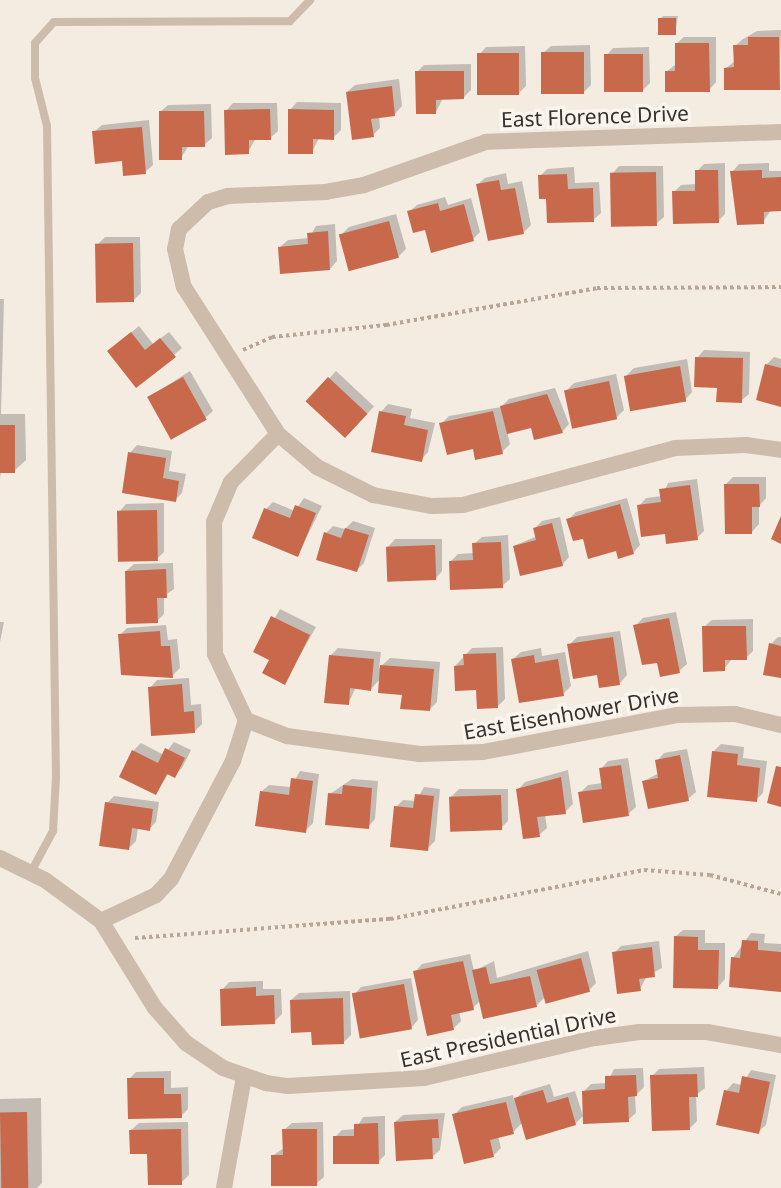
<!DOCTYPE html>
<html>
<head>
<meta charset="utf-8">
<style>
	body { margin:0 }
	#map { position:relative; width:781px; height:1188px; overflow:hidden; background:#f4ebe1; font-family:"Noto Sans",sans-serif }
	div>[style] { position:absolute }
	.shadow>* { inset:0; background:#0003; transform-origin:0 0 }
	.building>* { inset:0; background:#c8694b; transform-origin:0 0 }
	.path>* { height:3.5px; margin-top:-1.75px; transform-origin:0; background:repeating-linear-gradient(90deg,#b9a596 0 3.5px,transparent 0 7px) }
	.lane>* { height:8px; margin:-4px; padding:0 4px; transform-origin:4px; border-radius:4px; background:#cdbbac }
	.street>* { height:16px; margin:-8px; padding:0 8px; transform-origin:8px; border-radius:8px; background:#cdbbac }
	span { translate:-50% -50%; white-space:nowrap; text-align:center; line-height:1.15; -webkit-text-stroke:7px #fbf5ee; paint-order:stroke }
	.street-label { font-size:21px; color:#3b302b }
</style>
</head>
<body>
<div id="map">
	<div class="shadow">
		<div style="clip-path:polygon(663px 16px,678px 16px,675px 33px,660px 19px)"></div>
		<div style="clip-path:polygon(781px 30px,779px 88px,726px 68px,735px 61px,735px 46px,743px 39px,757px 31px)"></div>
		<div style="clip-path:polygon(684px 37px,716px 37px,716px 82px,709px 90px,666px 72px,676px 64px,676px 44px)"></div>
		<div style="clip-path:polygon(590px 45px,591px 85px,584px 92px,543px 53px,551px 46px)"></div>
		<div style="clip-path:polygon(525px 46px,526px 86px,519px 93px,479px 55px,486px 47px)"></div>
		<div style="clip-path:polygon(649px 47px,650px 83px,643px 90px,606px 56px,613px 48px)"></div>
		<div style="clip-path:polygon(471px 64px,471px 90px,464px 97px,443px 98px,436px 112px,417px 72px,424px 65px)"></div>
		<div style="clip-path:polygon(399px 79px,402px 106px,395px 114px,379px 116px,380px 128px,373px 135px,347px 92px,355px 85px)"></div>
		<div style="clip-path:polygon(297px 102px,341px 103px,341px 130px,333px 138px,319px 138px,312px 152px,290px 110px)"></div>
		<div style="clip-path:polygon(233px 103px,277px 103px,278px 131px,270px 138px,256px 138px,248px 152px,226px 111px)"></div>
		<div style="clip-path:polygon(211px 104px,212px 138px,204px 145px,189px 145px,181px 158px,160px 112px,168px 105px)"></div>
		<div style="clip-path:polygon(149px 120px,153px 165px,145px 172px,94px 132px,102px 125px)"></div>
		<div style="clip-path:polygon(725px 163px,725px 214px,718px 221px,674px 192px,681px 185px,697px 184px,697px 171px,704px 164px)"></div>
		<div style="clip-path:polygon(769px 163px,769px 171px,781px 171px,781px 209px,771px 210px,763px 222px,732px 172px,739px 164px)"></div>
		<div style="clip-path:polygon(619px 166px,663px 166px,664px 217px,656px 224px,612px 174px)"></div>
		<div style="clip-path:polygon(574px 167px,575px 183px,599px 182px,601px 213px,593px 220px,540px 176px,547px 169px)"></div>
		<div style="clip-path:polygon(506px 173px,508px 184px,522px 181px,531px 225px,524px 232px,477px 185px,485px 178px)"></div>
		<div style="clip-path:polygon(445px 197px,448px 205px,471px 198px,480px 232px,473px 239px,426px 228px,409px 212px,417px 205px)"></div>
		<div style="clip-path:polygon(396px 214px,406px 249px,398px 257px,341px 235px,349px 227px)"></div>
		<div style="clip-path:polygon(335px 224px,337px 261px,330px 269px,280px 247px,288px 240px,309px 238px,316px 226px)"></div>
		<div style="clip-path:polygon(105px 237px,140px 237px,141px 293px,133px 301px,97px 245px)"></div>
		<div style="clip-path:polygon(0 299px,4px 299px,1px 414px,25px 414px,26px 460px,14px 471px,1px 471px,0 479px)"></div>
		<div style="clip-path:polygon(139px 326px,153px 344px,169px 332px,182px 348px,137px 386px,117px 344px)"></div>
		<div style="clip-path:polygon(704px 350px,750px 352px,749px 394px,741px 401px,718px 386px,697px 358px)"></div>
		<div style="clip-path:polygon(774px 357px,781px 359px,781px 405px,766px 365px)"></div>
		<div style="clip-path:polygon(687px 359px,692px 392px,685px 400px,626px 376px,634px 368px)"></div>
		<div style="clip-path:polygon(190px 371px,213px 411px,205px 418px,149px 397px)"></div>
		<div style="left:336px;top:371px;width:52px;height:41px;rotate:43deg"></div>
		<div style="clip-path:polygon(616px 374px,624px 410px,616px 418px,566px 391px,574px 383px)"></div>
		<div style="clip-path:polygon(555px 388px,569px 424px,562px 432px,532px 426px,507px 432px,510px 444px,502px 452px,474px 447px,441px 424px,449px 416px,501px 407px,509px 399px)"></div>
		<div style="clip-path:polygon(388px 404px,412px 409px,410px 418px,435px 423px,428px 452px,421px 460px,381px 412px)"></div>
		<div style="clip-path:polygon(137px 445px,172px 451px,169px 471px,186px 474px,182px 493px,175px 500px,130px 453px)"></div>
		<div style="clip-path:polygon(733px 477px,766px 477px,766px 498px,759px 506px,759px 524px,752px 532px,725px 485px)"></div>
		<div style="clip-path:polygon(697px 479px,704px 531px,697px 538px,666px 532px,639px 506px,646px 498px,662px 496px,668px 483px)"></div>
		<div style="clip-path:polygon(304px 498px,322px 506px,298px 555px,266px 509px,273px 502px,295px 511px)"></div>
		<div style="clip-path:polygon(627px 498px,640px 545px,633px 553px,584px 536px,568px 520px,576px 512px)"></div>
		<div style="clip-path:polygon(164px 503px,164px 552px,157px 559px,119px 512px,126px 504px)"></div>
		<div style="clip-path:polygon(560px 517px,569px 557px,562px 565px,514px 546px,537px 536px,535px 528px,542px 521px)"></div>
		<div style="clip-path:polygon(353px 521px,375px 528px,364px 563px,357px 570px,326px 533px,333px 526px,345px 529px)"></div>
		<div style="clip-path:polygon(508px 535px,510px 579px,502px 586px,450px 562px,458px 554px,475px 553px,474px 544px,482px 537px)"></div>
		<div style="clip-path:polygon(395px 539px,442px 539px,442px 571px,435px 579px,388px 547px)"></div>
		<div style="clip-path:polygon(173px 563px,174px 589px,164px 596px,164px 614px,157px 621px,126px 571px,134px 564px)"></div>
		<div style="clip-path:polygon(280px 609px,316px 627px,285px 682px,271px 659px,256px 651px)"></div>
		<div style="clip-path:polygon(676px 612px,687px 664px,679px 671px,658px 661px,635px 626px,643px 618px)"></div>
		<div style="clip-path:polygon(753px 619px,753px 651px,746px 658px,732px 659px,724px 669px,704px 627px,712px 620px)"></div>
		<div style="clip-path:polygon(0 622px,4px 622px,0 642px)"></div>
		<div style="clip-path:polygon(166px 625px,168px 640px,177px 639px,180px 668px,172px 676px,120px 635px,127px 628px)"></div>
		<div style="clip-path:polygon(620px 631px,627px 675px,620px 683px,569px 645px,577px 637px)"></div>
		<div style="clip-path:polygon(778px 637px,781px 637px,781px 676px,771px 644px)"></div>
		<div style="clip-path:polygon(503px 647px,505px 699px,498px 706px,455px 666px,472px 648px)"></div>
		<div style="clip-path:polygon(338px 648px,381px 652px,379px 668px,390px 658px,440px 662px,437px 702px,430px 709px,381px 678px,371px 689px,356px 687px,348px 704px,330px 656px)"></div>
		<div style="clip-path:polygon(541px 648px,542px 656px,565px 652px,571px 686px,563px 694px,513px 659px,521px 652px)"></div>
		<div style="clip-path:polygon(189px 678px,191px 705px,201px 704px,202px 724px,195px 731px,150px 688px,157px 680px)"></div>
		<div style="clip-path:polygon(174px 742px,191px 750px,182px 768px,174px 776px,169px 773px,156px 793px,133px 751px,141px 743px,164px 755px)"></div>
		<div style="clip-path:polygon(721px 744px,744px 747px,743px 758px,767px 761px,763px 793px,756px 800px,713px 752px)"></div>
		<div style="clip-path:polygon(687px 749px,696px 792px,688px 799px,644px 781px,659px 773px,657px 761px,664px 753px)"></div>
		<div style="clip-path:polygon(628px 758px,636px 807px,628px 814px,580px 793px,588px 785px,603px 783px,601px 769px,608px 761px)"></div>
		<div style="clip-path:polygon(568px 770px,573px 804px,565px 812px,545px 815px,547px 828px,539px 835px,518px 790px,525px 782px)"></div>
		<div style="clip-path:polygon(300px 771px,319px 774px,313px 823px,305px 831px,261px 792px,269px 785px,291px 787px)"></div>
		<div style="clip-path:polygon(352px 779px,378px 781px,375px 819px,368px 827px,330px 794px)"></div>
		<div style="clip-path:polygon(424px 787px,440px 789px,435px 841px,427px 849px,396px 807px,403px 800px,416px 801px)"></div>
		<div style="clip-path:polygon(459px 789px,508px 789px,508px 821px,501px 828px,451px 797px)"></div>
		<div style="clip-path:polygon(114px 796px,159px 802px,156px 822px,149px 829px,138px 828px,136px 841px,128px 849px,107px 803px)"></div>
		<div style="clip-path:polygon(683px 930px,705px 930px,705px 943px,725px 943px,725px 979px,718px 987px,675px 937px)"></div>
		<div style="clip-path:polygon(751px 933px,765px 934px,764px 943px,781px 944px,781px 990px,733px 958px)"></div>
		<div style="clip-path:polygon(659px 941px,662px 968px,647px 976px,640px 989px,614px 953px,621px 946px)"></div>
		<div style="clip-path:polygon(588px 951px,596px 983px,589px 990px,545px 997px,536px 1006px,481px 1000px,473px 1008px,459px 1011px,461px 1021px,454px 1028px,415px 972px,422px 964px,470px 954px,474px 971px,494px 961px,497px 978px)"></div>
		<div style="clip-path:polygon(411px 978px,418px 1020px,411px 1028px,354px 995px,361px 987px)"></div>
		<div style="clip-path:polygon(263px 981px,263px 989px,281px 989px,282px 1014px,274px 1022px,222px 990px,229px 982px)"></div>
		<div style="clip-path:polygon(350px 991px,351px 1035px,344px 1042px,313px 1030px,291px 1000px,299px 993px)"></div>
		<div style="clip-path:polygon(704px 1067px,705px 1088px,696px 1095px,697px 1121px,690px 1128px,652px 1076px,659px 1069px)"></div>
		<div style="clip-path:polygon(643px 1068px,644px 1087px,635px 1096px,636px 1113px,628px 1120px,584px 1091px,591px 1084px,607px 1083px,614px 1069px)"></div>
		<div style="clip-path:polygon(751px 1070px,776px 1075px,766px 1125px,758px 1132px,726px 1091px,733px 1083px,742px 1085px)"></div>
		<div style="clip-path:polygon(171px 1071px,171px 1088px,188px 1087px,188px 1109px,181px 1116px,129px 1079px,136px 1072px)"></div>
		<div style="clip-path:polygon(550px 1084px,554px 1097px,575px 1091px,583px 1116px,575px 1124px,522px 1123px,513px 1132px,498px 1136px,501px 1148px,493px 1156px,454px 1115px,462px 1107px,513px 1095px,514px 1100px,523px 1092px)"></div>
		<div style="clip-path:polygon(41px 1098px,42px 1183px,37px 1188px,0 1188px,0 1099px)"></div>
		<div style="clip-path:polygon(445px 1113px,440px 1150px,432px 1157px,395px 1122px,403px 1115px)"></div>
		<div style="clip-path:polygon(385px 1116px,385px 1155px,378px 1162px,335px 1137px,342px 1130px,356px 1129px,363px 1117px)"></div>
		<div style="clip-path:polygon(188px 1122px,189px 1175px,181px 1183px,131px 1130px,139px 1123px)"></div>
		<div style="clip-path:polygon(323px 1122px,324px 1177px,316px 1184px,272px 1156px,284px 1148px,284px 1130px,292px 1123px)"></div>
	</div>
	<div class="building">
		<div style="left:658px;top:18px;width:18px;height:17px"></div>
		<div style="clip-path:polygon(748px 37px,779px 37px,780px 90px,724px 90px,724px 68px,734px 67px,733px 45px,748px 45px)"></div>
		<div style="clip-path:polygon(675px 43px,709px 43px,710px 92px,665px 92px,665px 71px,675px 71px)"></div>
		<div style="left:584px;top:52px;width:42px;height:43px;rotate:90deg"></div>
		<div style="left:519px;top:53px;width:42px;height:42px;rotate:90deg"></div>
		<div style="left:643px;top:54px;width:38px;height:39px;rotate:90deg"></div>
		<div style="clip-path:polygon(415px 71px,464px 71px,464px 99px,436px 100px,436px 114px,416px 114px)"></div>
		<div style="clip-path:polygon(392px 86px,395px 116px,371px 119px,374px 137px,352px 140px,346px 92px)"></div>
		<div style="clip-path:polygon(270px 109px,271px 140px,249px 140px,249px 154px,225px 155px,224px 110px)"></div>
		<div style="clip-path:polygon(288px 109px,334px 110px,334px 140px,313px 139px,313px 154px,288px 154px)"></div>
		<div style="clip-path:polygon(159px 111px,204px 111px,205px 147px,182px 147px,182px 160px,159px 160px)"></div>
		<div style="clip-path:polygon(142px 127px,146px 174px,123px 176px,122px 161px,95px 164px,92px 131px)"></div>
		<div style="clip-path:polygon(695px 170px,718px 170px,719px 223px,673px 224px,672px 191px,695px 191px)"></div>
		<div style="clip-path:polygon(762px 170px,762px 178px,781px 177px,781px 211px,764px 212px,764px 224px,737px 225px,730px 171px)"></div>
		<div style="left:656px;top:172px;width:54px;height:46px;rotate:89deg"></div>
		<div style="clip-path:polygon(567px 174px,568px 189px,593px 188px,594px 222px,547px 223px,546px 199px,539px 199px,538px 175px)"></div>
		<div style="clip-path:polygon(499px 180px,501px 190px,515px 188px,524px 234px,488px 241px,476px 184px)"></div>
		<div style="clip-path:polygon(438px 203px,440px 211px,464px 204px,474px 241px,431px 253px,425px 230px,413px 233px,407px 211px)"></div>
		<div style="left:389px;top:221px;width:38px;height:52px;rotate:75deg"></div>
		<div style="clip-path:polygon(328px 231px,330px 270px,280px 274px,278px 247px,308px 244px,307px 233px)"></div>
		<div style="left:133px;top:243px;width:59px;height:38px;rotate:89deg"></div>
		<div style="clip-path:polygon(131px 332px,145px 350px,160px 338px,176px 357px,136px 388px,107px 351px)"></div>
		<div style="clip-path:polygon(695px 357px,743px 358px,742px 403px,716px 402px,717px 388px,694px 387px)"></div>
		<div style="clip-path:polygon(765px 364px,781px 368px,781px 407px,756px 400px)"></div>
		<div style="left:680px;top:366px;width:36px;height:57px;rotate:80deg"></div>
		<div style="left:183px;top:377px;width:49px;height:41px;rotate:61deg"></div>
		<div style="left:328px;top:377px;width:54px;height:33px;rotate:43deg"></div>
		<div style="left:609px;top:381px;width:39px;height:46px;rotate:78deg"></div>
		<div style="clip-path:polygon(547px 394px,563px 433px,534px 440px,531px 428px,507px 434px,500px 406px)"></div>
		<div style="clip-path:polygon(379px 411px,406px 416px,404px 425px,428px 430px,422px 462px,371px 452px)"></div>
		<div style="clip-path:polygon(493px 411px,503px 454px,475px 460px,473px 449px,447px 455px,439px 423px)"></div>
		<div style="left:0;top:425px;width:15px;height:48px"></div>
		<div style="clip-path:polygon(128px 452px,166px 458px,163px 478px,179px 481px,176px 502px,122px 493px)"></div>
		<div style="clip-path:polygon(724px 484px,759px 484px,760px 507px,752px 507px,752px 534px,725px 534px)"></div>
		<div style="clip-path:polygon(690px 485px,698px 540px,666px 544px,665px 534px,641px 537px,637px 505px,661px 502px,659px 489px)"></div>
		<div style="clip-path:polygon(620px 504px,634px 554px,618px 559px,616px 551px,588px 559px,583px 539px,573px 541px,566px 519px)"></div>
		<div style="clip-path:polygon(295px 505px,316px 513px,298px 557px,252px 538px,264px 508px,290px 518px)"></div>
		<div style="left:157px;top:510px;width:51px;height:40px;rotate:89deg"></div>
		<div style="clip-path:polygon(781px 516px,781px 544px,771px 539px)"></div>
		<div style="clip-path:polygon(552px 523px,563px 566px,520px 576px,513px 546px,536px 540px,533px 528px)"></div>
		<div style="clip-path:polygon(345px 528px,369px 535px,357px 572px,316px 560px,324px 532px,341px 538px)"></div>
		<div style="clip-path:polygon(501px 542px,503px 588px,450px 590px,449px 561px,473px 560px,472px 543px)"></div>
		<div style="left:435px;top:545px;width:35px;height:49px;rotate:88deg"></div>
		<div style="clip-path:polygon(166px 569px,167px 598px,157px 598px,158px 623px,126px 624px,125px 571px)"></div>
		<div style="clip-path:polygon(271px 616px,310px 635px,285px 685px,262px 673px,269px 660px,253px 652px)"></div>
		<div style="clip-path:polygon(669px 618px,680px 673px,660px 677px,657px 663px,642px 665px,633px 625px)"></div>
		<div style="clip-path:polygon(702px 626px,746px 626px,747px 660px,725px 660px,725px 671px,703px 672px)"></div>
		<div style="clip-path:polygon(160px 631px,161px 646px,170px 646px,173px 678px,121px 675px,118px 634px)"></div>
		<div style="clip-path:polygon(613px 637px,620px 685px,599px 688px,597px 675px,573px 679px,567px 644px)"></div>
		<div style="clip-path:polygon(769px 643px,781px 646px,781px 678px,763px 675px)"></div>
		<div style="clip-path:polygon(496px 653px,498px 708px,477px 709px,476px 690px,455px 691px,454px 666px,464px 665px,463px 654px)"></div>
		<div style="clip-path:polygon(329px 655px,374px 659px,371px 691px,350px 688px,349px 705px,324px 703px)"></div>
		<div style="clip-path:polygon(534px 655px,535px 663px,558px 659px,564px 696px,519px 703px,511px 659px)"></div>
		<div style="clip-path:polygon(380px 665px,434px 669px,430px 711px,400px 709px,402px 695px,378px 693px)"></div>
		<div style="clip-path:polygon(182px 684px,184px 712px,194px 711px,195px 733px,151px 736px,148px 687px)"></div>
		<div style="clip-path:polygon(165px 748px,185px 758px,175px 778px,167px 774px,156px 795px,119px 777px,132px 750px,158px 763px)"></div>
		<div style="clip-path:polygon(712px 751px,738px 754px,737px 765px,760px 768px,757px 802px,707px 797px)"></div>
		<div style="clip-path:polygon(680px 755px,689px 801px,648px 809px,642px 781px,658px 778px,655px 760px)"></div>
		<div style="clip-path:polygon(621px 765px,629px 816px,583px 823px,578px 792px,602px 789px,599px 768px)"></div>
		<div style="clip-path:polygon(776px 766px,781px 767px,781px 807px,767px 803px)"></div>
		<div style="clip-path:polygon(561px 777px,566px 814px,537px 817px,540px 837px,523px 839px,516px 789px)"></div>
		<div style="clip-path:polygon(291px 778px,313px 781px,306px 833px,255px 826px,260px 791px,289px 795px)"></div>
		<div style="clip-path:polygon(343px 785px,372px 788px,369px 829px,325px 825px,328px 793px,342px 794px)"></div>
		<div style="clip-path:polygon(415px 794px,434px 796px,428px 851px,390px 847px,394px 806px,413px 808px)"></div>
		<div style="left:501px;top:795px;width:35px;height:52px;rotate:88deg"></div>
		<div style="clip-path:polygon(105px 802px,153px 809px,150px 831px,132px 828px,129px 850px,99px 846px)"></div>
		<div style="clip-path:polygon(674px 936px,698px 937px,698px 950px,719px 950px,718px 989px,673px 988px)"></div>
		<div style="clip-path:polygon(742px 940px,758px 941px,758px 950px,781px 952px,781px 992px,729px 987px,731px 957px,740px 958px)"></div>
		<div style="clip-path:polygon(652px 947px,655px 977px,639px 979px,641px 991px,617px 994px,612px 952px)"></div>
		<div style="left:581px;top:958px;width:35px;height:46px;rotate:75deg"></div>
		<div style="clip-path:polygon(463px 961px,474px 1010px,451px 1015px,454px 1030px,427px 1036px,413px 971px)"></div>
		<div style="clip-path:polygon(486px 967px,490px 984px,530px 976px,537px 1007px,483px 1019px,472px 970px)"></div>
		<div style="left:404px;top:984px;width:46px;height:53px;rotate:80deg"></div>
		<div style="clip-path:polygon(256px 987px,256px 996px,274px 995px,275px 1024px,221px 1026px,220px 989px)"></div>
		<div style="clip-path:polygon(343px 998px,344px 1044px,312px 1045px,311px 1032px,291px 1033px,290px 1000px)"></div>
		<div style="clip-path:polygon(697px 1074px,698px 1097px,689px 1097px,690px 1130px,652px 1131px,650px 1075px)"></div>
		<div style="clip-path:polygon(636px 1075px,637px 1096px,628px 1097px,629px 1122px,583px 1124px,582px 1091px,605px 1089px,605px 1076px)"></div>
		<div style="clip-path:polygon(742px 1076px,770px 1082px,759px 1134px,716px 1125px,724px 1090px,739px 1093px)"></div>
		<div style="clip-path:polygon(127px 1078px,164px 1078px,164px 1094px,181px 1094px,182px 1118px,128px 1119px)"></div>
		<div style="clip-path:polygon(543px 1090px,547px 1103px,568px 1097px,576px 1125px,526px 1140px,514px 1098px)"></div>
		<div style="clip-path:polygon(506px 1102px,514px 1134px,490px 1140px,494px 1157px,464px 1164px,452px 1114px)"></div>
		<div style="left:27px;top:1112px;width:76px;height:27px;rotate:89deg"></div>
		<div style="clip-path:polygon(438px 1119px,439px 1138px,432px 1138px,433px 1159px,396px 1161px,394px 1122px)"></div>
		<div style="clip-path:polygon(378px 1123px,379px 1164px,333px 1164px,333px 1136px,354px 1136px,354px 1124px)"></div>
		<div style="clip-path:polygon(181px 1129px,182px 1185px,148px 1185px,147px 1154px,130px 1154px,129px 1130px)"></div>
		<div style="clip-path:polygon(282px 1129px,317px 1129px,317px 1186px,271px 1186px,271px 1155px,283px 1155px)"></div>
	</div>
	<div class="path">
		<div style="left:243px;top:350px;width:32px;rotate:-24deg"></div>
		<div style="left:272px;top:337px;width:115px;rotate:-6deg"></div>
		<div style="left:386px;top:325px;width:214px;rotate:-9.9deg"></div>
		<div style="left:597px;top:288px;width:184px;rotate:-0.3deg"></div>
		<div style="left:135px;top:938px;width:256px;rotate:-4.3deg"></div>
		<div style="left:390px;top:919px;width:259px;rotate:-10.9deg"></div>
		<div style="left:644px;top:870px;width:66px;rotate:4.3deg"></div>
		<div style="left:710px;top:875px;width:73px;rotate:15deg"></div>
	</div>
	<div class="lane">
		<div style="left:31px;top:872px;width:47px;rotate:-61.8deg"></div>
		<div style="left:53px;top:831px;width:53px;rotate:-86.8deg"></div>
		<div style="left:56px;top:778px;width:652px;rotate:-90.79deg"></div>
		<div style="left:47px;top:126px;width:49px;rotate:-104deg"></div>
		<div style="left:35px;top:78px;width:35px;rotate:-90deg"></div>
		<div style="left:35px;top:43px;width:28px;rotate:-48deg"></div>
		<div style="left:54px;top:22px;width:236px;rotate:-0.2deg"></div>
		<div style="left:290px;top:21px;width:29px;rotate:-46deg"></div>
	</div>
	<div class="street">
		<div style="left:781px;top:132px;width:295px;rotate:178.1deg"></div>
		<div style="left:486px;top:142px;width:129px;rotate:160.6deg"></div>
		<div style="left:364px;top:185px;width:39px;rotate:170deg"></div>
		<div style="left:326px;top:192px;width:98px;rotate:177.7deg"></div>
		<div style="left:228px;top:196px;width:21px;rotate:163deg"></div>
		<div style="left:208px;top:202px;width:40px;rotate:137deg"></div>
		<div style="left:179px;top:229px;width:20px;rotate:101deg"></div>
		<div style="left:175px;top:249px;width:39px;rotate:77deg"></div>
		<div style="left:184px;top:287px;width:174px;rotate:57.4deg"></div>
		<div style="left:278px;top:434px;width:51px;rotate:40.2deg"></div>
		<div style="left:317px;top:467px;width:63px;rotate:26.6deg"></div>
		<div style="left:373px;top:495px;width:60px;rotate:10.6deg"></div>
		<div style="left:432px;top:506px;width:31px;rotate:-2deg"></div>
		<div style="left:463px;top:505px;width:220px;rotate:-15deg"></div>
		<div style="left:675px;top:448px;width:71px;rotate:-2.4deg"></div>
		<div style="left:746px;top:445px;width:35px;rotate:8deg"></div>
		<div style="left:246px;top:720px;width:44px;rotate:21.3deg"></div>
		<div style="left:287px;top:736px;width:134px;rotate:7.7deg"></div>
		<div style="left:420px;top:754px;width:63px;rotate:-1.8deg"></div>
		<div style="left:483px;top:752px;width:197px;rotate:-10.8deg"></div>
		<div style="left:677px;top:715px;width:58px;rotate:-1deg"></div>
		<div style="left:735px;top:714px;width:47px;rotate:13.4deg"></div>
		<div style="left:0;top:858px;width:50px;rotate:26.1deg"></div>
		<div style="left:45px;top:880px;width:69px;rotate:36.2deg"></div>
		<div style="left:101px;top:921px;width:102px;rotate:58.2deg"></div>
		<div style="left:155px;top:1008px;width:47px;rotate:48.5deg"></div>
		<div style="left:186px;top:1043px;width:45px;rotate:34deg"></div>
		<div style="left:223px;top:1068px;width:46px;rotate:19.2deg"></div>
		<div style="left:266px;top:1083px;width:22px;rotate:8deg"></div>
		<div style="left:288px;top:1086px;width:136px;rotate:-3.4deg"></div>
		<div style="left:424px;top:1078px;width:176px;rotate:-13.2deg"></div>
		<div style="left:595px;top:1038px;width:45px;rotate:-7.6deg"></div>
		<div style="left:640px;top:1032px;width:67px"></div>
		<div style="left:707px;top:1032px;width:75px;rotate:10deg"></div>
		<div style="left:101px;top:921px;width:61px;rotate:-25.3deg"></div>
		<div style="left:156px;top:895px;width:22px;rotate:-47deg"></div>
		<div style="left:171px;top:879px;width:133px;rotate:-62.3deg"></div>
		<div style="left:233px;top:761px;width:43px;rotate:-72.4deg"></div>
		<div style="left:246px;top:720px;width:73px;rotate:-115.2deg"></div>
		<div style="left:215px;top:654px;width:132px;rotate:-90.4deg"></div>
		<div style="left:214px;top:522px;width:43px;rotate:-67deg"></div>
		<div style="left:231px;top:482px;width:67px;rotate:-45.6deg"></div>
		<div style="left:224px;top:1188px;width:113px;rotate:-79.8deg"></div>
	</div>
	<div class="street-label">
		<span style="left:595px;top:116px;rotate:-2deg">East Florence Drive</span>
		<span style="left:571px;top:713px;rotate:-10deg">East Eisenhower Drive</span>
		<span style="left:508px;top:1037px;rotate:-12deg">East Presidential Drive</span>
	</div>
</div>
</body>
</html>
